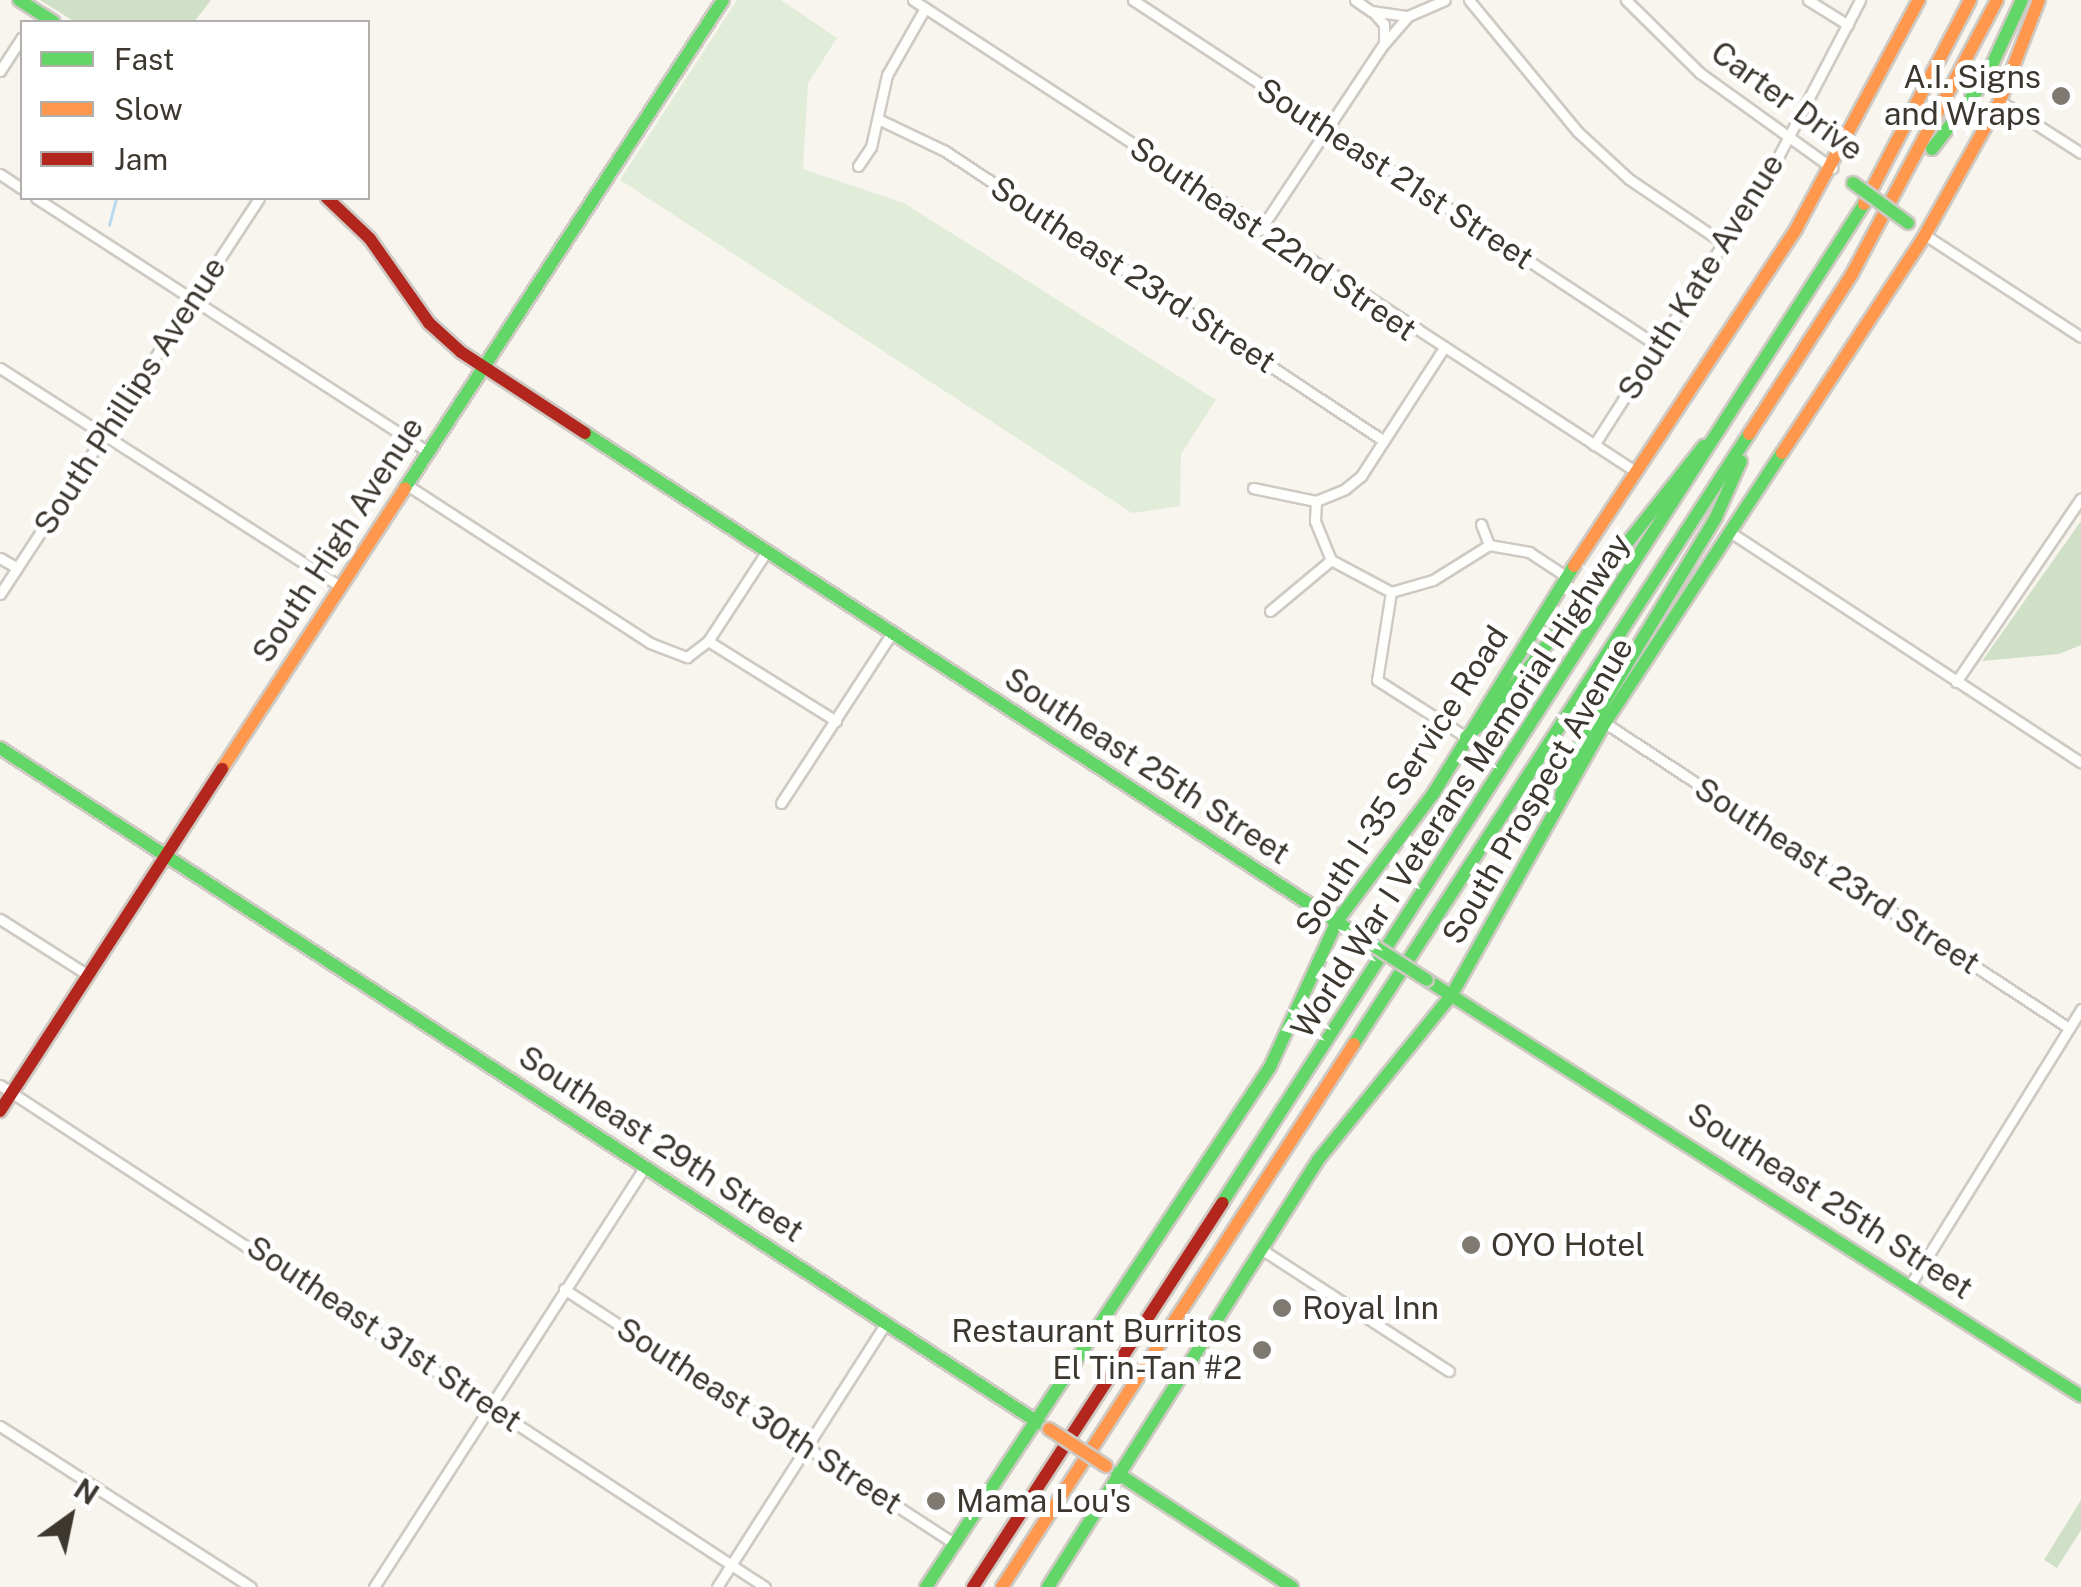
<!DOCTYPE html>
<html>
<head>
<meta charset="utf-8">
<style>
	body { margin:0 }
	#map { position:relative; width:2081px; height:1587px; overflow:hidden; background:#f8f5ee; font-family:"Public Sans",sans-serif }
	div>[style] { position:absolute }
	.green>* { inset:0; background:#e1edd9 }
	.forest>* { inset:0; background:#d0e0c7 }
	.stream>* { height:2.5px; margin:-1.25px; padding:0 1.25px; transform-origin:1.25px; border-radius:1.25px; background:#b9daec }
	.roads { filter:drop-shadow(2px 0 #cecac3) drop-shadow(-2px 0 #cecac3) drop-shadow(0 2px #cecac3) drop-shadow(0 -2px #cecac3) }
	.street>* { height:9px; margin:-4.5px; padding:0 4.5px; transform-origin:4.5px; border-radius:4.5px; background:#fefefc }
	.fast>* { height:12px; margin:-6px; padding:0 6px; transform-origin:6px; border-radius:6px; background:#63d668 }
	.slow>* { height:12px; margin:-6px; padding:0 6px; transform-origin:6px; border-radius:6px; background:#ff974d }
	.jam>* { height:12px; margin:-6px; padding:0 6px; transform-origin:6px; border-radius:6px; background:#b3261e }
	.bridges { filter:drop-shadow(2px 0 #cecac3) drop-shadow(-2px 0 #cecac3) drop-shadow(0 2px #cecac3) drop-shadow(0 -2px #cecac3) }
	.fast-bridge>* { height:12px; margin:-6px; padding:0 6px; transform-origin:6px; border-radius:6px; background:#63d668 }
	.slow-bridge>* { height:12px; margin:-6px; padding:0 6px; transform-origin:6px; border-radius:6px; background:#ff974d }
	.dots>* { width:28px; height:28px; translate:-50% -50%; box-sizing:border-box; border:5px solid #fff; border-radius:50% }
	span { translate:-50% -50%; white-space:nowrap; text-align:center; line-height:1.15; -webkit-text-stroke:10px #fff; paint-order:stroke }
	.poi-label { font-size:32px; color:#3c372f }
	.right { translate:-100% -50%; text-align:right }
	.left { translate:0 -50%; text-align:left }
	.street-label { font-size:32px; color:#3c372f }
	.legend { position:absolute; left:20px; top:20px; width:350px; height:180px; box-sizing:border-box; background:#fff; border:2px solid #b1afac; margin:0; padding:12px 18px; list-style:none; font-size:30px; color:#3c372f }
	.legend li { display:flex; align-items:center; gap:20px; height:50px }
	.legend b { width:50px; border:2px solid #b1afac }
	.north { position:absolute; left:20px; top:1467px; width:100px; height:100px; -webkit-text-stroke:8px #fff; paint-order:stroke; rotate:33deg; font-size:28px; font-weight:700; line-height:40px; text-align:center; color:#3c372f }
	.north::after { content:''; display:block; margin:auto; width:35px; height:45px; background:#3c372f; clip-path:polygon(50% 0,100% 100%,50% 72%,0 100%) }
</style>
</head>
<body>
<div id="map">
	<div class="green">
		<div style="clip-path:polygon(737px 0,781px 0,837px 38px,808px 83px,803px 169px,904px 203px,1216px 400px,1181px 454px,1180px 506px,1132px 513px,620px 180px)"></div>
	</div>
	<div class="forest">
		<div style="clip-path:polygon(40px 0,211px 0,194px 22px,75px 22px)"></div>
		<div style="clip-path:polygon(2081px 521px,2081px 645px,2059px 654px,1982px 661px)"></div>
		<div style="clip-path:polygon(2081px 1500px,2081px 1530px,2057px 1568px,2044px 1560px)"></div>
	</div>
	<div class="stream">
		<div style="left:109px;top:225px;width:28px;rotate:-75deg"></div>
	</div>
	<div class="roads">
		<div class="street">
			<div style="left:913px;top:0;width:862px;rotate:33.12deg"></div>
			<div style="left:1133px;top:0;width:629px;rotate:33.39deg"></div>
			<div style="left:1355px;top:0;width:19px;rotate:35deg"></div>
			<div style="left:1371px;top:11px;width:37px;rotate:8deg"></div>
			<div style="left:1469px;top:0;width:171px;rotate:50.5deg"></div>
			<div style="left:1578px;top:132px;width:69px;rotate:42.7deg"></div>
			<div style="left:1629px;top:179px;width:114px;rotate:34.2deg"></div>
			<div style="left:1626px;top:0;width:104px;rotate:44.6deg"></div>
			<div style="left:1700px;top:73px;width:163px;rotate:35.7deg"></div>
			<div style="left:1808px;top:0;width:47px;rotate:32deg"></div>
			<div style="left:1374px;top:13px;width:15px;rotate:48deg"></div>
			<div style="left:1384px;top:24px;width:18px;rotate:90deg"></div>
			<div style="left:0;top:71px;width:40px;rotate:-57.1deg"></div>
			<div style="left:2000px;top:101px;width:96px;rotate:32.7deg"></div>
			<div style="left:878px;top:119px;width:74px;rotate:25.5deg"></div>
			<div style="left:945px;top:151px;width:526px;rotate:33.45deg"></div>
			<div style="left:858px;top:166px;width:23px;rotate:-56deg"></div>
			<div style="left:871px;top:147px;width:74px;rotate:-77.5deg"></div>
			<div style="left:887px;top:75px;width:77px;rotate:-60.4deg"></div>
			<div style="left:0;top:174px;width:27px;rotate:34deg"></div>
			<div style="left:36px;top:198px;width:468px;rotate:32.9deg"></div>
			<div style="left:1260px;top:230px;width:222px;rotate:-56.4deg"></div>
			<div style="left:1383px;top:45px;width:38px;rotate:-49deg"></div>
			<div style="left:1408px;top:16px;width:40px;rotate:-23.4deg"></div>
			<div style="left:1925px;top:235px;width:186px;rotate:33.2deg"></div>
			<div style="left:0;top:368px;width:404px;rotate:32.7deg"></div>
			<div style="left:1594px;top:445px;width:342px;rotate:-57.4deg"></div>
			<div style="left:1778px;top:157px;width:177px;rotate:-62.4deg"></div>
			<div style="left:407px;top:485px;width:290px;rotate:33deg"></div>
			<div style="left:650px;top:643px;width:40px;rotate:21deg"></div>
			<div style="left:687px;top:657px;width:26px;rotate:-37deg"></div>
			<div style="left:708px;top:641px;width:151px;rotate:32deg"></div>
			<div style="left:1253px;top:488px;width:64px;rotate:11.7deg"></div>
			<div style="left:1316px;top:501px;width:31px;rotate:-22deg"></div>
			<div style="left:1345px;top:489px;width:21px;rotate:-39deg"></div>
			<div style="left:1361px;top:476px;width:149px;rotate:-57.1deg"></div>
			<div style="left:1316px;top:501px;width:20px;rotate:93deg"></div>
			<div style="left:1315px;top:521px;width:42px;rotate:67.7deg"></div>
			<div style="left:1331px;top:560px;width:68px;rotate:28.1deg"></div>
			<div style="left:1391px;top:592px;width:44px;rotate:-15.9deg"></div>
			<div style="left:1433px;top:580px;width:66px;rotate:-32deg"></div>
			<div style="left:1489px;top:545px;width:41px;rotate:9.9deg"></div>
			<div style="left:1529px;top:552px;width:45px;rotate:33.3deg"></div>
			<div style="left:1481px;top:524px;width:22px;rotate:69deg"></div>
			<div style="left:1730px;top:532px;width:420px;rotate:33.3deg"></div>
			<div style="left:0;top:558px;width:20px;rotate:30deg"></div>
			<div style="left:1391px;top:592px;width:89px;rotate:99deg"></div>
			<div style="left:1377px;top:680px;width:106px;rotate:32.6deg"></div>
			<div style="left:0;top:594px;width:473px;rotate:-56.8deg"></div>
			<div style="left:1270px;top:611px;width:80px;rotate:-39.9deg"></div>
			<div style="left:708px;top:641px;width:108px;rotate:-56.8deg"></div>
			<div style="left:1956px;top:682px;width:222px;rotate:-55.8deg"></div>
			<div style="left:1605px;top:723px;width:555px;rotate:33.32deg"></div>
			<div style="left:781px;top:803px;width:203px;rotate:-56.9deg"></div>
			<div style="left:0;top:919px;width:104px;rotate:32.5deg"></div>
			<div style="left:0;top:1085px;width:915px;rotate:33.27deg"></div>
			<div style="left:1261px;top:1249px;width:224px;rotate:33deg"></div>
			<div style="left:1910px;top:1285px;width:325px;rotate:-58.2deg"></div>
			<div style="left:564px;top:1289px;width:465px;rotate:33.1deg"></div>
			<div style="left:0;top:1426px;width:298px;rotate:32.7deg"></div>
			<div style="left:374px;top:1587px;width:500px;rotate:-57.2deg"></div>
			<div style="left:717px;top:1587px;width:313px;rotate:-57.4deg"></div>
		</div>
		<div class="fast">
			<div style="left:19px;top:0;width:41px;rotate:32.2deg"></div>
			<div style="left:1932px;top:149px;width:87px;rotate:-52.5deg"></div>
			<div style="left:1985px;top:80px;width:88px;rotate:-65.2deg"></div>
			<div style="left:585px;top:433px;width:932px;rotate:33.04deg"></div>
			<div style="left:405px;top:488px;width:582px;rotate:-56.91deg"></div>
			<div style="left:1466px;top:737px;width:35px;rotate:-41deg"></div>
			<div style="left:1492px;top:714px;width:342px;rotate:-51.7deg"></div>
			<div style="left:0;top:748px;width:1239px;rotate:33.01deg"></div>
			<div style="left:1561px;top:795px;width:62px;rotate:-69.2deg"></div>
			<div style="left:1583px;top:737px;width:257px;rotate:-58.8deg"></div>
			<div style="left:1716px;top:517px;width:61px;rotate:-65.9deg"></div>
			<div style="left:1427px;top:980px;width:775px;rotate:32.46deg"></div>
			<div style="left:1354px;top:1044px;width:727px;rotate:-57.08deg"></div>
			<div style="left:1222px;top:1203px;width:1188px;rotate:-57.27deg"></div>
			<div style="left:1117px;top:1473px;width:209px;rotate:33.1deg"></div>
			<div style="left:926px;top:1587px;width:623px;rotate:-56.51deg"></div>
			<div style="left:1270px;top:1067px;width:161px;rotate:-65.3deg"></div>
			<div style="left:1337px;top:921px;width:159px;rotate:-52.9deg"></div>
			<div style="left:1433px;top:794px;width:268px;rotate:-58.3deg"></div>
			<div style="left:1048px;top:1587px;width:505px;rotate:-57.69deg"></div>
			<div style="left:1318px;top:1160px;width:211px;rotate:-51deg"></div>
			<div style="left:1451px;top:996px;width:313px;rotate:-60.6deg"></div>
			<div style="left:1605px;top:723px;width:323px;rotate:-56.8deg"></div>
		</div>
		<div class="slow">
			<div style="left:1864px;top:204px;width:230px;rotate:-62.5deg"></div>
			<div style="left:1749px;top:434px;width:190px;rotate:-57.2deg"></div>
			<div style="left:1852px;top:274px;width:310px;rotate:-62.1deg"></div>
			<div style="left:1782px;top:453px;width:261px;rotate:-56.7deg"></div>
			<div style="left:1925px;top:235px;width:154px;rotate:-60.8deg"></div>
			<div style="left:2000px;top:101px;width:108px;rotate:-68.9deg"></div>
			<div style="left:1574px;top:566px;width:404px;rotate:-56.6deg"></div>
			<div style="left:1796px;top:229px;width:260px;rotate:-61.8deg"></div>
			<div style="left:222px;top:769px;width:335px;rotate:-56.9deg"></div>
			<div style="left:1002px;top:1587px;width:647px;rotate:-57.05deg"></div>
		</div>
		<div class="jam">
			<div style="left:327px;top:198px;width:59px;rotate:43.6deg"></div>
			<div style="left:370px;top:239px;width:103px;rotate:54.9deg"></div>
			<div style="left:429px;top:323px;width:43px;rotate:42.2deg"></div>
			<div style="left:461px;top:352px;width:148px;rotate:33.2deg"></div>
			<div style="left:0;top:1111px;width:408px;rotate:-57deg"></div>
			<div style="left:973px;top:1587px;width:458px;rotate:-57deg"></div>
		</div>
	</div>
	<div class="bridges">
		<div class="fast-bridge">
			<div style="left:1853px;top:183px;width:68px;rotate:36deg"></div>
			<div style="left:1366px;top:941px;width:72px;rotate:32.6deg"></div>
		</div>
		<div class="slow-bridge">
			<div style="left:1049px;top:1429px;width:68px;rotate:33deg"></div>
		</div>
	</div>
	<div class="dots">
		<div style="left:2061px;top:96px;background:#7e7a72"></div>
		<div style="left:1471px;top:1245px;background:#7e7a72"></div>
		<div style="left:1282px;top:1308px;background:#7e7a72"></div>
		<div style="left:1262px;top:1350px;background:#7e7a72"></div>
		<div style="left:936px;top:1501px;background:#7e7a72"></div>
	</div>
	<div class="poi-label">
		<span class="right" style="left:2041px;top:96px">A.I. Signs<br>and Wraps</span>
		<span class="left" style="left:1491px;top:1245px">OYO Hotel</span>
		<span class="left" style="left:1302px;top:1308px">Royal Inn</span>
		<span class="right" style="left:1242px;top:1350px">Restaurant Burritos<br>El Tin-Tan #2</span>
		<span class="left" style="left:956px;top:1501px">Mama Lou's</span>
	</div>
	<div class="street-label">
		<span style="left:1787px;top:101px;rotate:36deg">Carter Drive</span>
		<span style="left:1395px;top:174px;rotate:33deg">Southeast 21st Street</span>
		<span style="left:1273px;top:239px;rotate:34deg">Southeast 22nd Street</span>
		<span style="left:1133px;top:275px;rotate:33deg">Southeast 23rd Street</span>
		<span style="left:1701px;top:277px;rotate:-58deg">South Kate Avenue</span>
		<span style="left:130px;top:396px;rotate:-57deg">South Phillips Avenue</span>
		<span style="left:338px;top:540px;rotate:-57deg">South High Avenue</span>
		<span style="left:1147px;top:766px;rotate:33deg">Southeast 25th Street</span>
		<span style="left:1402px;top:781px;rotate:-57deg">South I-35 Service Road</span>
		<span style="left:1461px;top:786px;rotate:-57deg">World War I Veterans Memorial Highway</span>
		<span style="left:1538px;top:791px;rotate:-60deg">South Prospect Avenue</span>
		<span style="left:1837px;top:876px;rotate:33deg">Southeast 23rd Street</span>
		<span style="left:661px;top:1144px;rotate:33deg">Southeast 29th Street</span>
		<span style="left:1830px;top:1201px;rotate:33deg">Southeast 25th Street</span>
		<span style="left:384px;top:1334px;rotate:34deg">Southeast 31st Street</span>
		<span style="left:759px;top:1416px;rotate:33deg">Southeast 30th Street</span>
	</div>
	<ul class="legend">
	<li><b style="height:12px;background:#63d668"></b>Fast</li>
	<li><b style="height:12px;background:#ff974d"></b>Slow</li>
	<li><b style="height:12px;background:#b3261e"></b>Jam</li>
	</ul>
	<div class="north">N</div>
</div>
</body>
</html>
